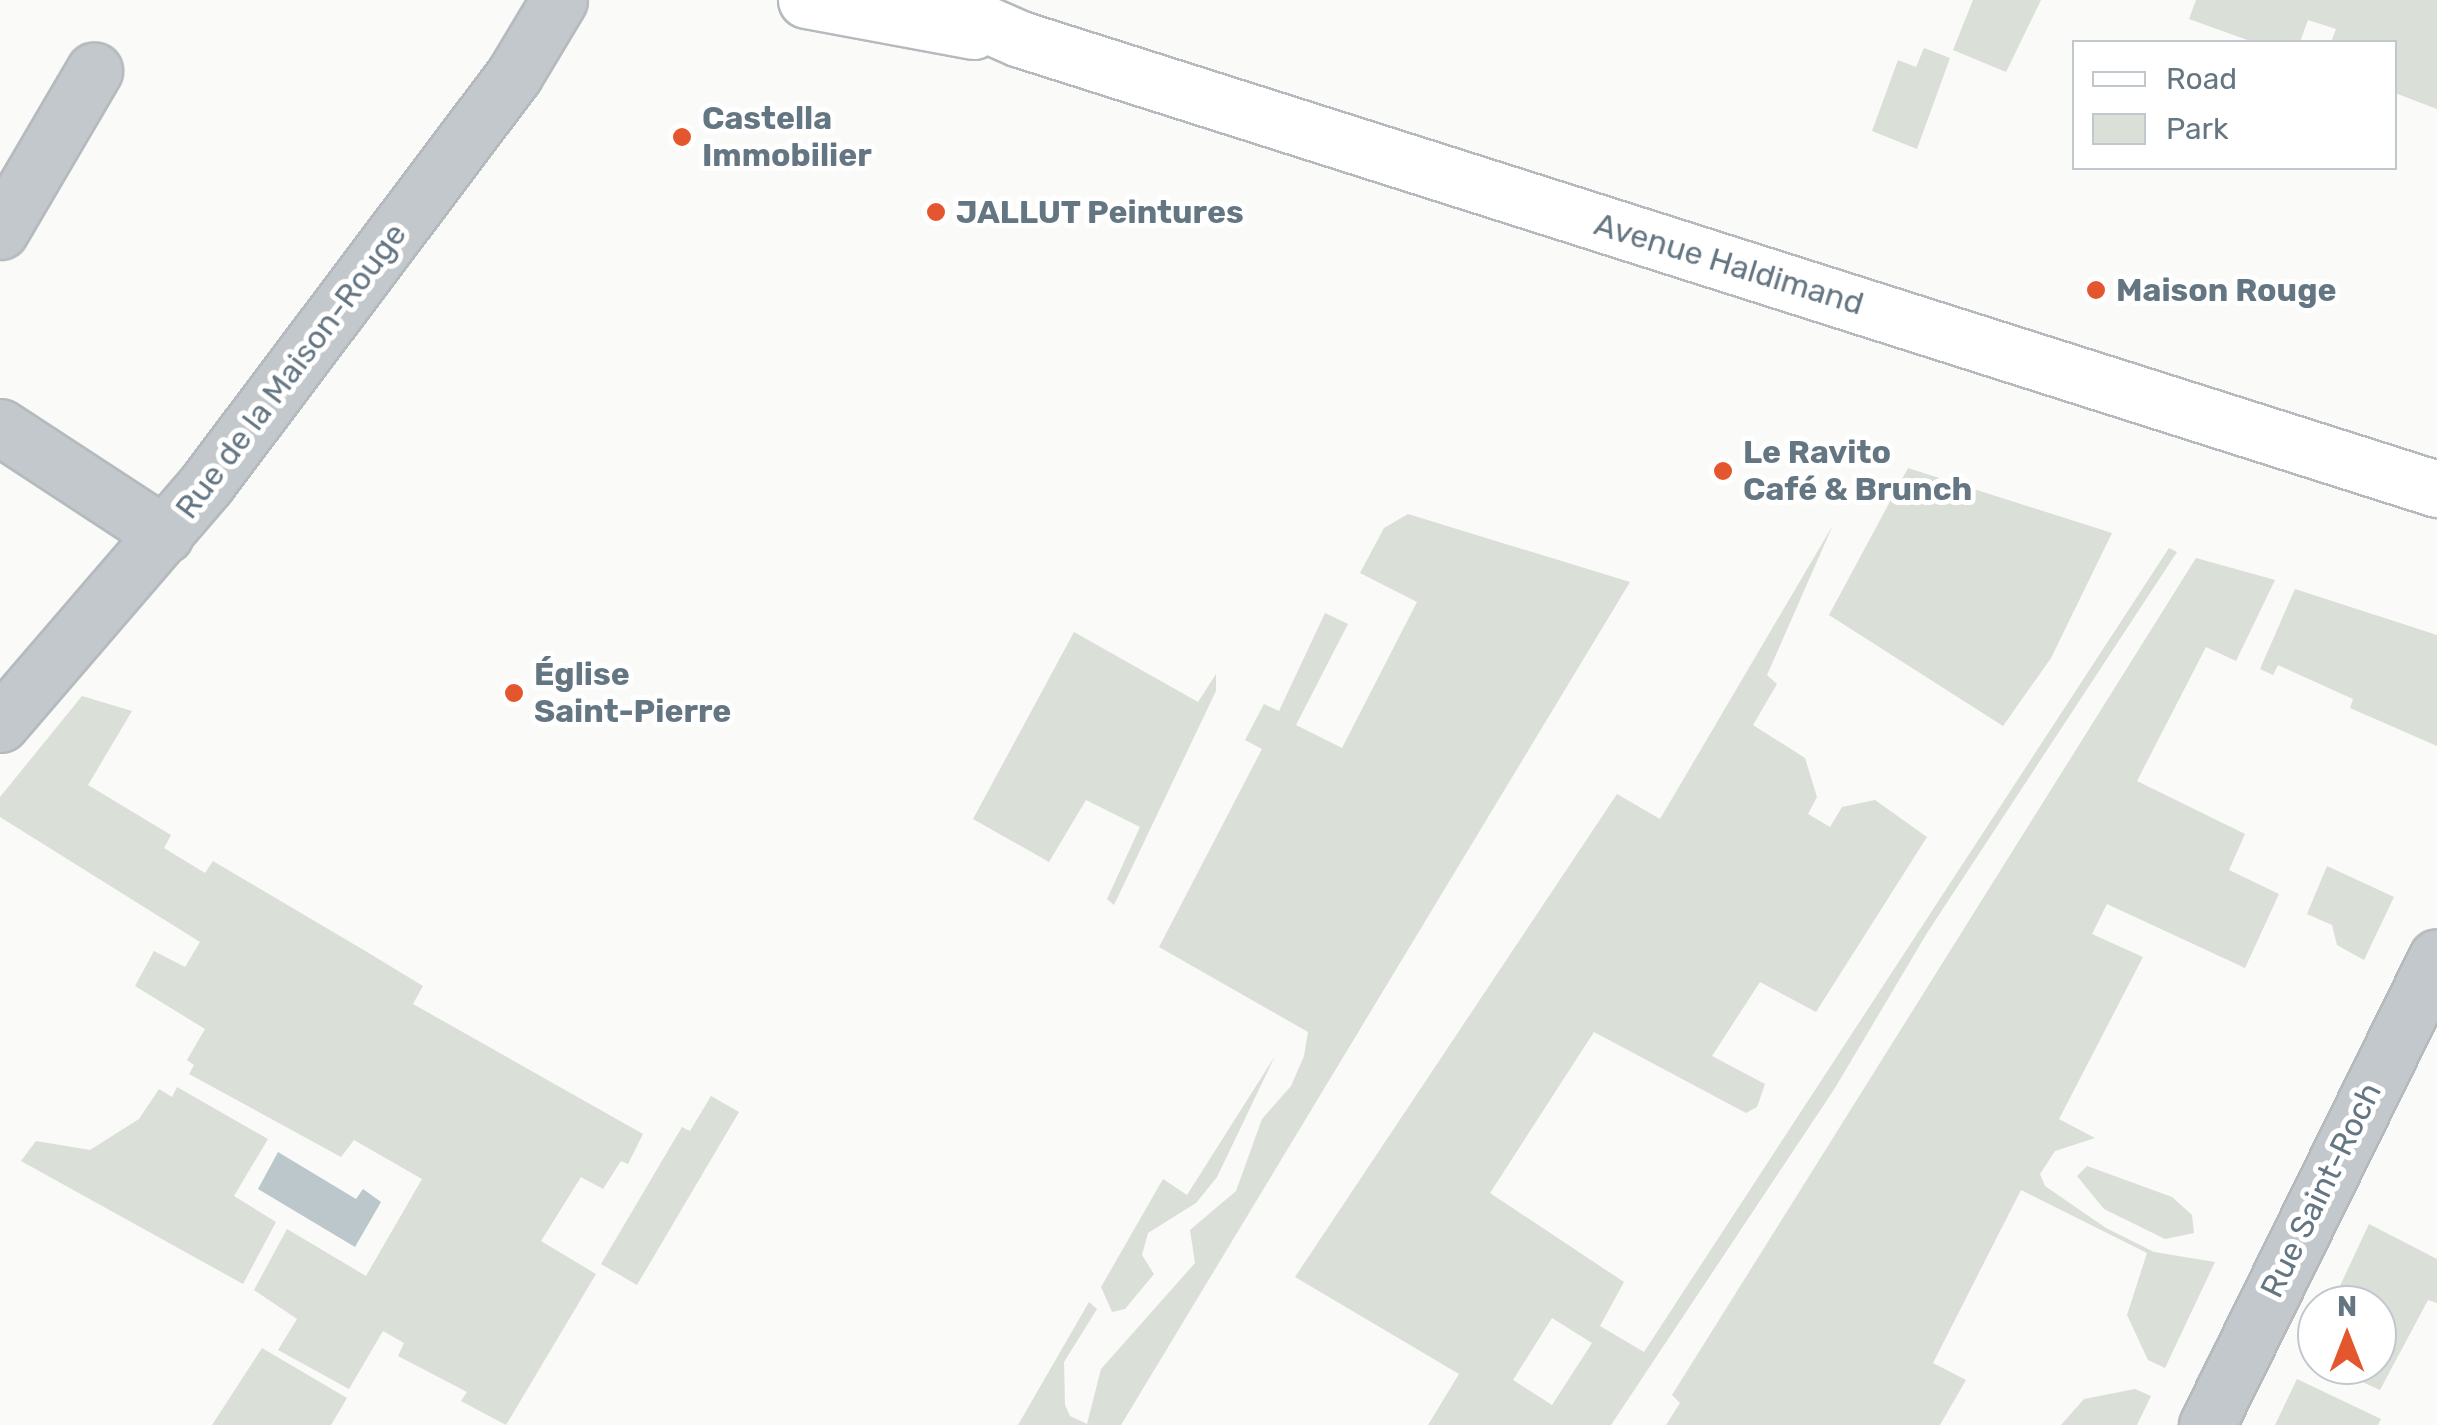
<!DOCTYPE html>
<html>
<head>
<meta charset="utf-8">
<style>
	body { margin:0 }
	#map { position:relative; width:2437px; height:1425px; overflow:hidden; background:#fafaf8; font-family:Rubik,sans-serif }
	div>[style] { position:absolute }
	.green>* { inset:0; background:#dadfd7 }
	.water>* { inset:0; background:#bbc7cb }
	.roads { filter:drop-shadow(2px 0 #b5babe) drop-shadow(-2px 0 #b5babe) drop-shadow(0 2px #b5babe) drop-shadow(0 -2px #b5babe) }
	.street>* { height:55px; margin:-27.5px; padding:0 27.5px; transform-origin:27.5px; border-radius:27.5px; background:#c3c8cc }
	.primary>* { height:55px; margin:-27.5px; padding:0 27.5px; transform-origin:27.5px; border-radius:27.5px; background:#fff }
	.dots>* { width:28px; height:28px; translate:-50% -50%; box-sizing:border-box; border:5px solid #fff; border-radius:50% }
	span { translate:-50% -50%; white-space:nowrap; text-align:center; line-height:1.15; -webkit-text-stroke:10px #fff; paint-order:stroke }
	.poi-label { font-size:32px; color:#657683; font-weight:700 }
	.left { translate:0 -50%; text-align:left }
	.street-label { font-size:32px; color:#657683 }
	.legend { position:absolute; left:2072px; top:40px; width:325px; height:130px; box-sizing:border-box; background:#fff; border:2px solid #c1c8cd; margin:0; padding:12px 18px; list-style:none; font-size:30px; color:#657683 }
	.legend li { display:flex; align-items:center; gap:20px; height:50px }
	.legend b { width:50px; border:2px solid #c1c8cd }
	.north { position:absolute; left:2297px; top:1285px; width:100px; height:100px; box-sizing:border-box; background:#fff; border:2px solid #c1c8cd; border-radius:50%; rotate:0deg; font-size:28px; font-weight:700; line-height:40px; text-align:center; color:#657683 }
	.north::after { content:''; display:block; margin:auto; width:35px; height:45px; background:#e4572e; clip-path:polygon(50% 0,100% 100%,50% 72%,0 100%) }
</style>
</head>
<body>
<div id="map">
	<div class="green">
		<div style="clip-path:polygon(1973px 0,2041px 0,2006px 72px,1953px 50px)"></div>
		<div style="clip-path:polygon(2196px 0,2437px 0,2437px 109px,2395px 93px,2394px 42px,2331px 42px,2336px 29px,2308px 20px,2300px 42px,2253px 42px,2189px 19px)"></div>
		<div style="clip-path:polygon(1924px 48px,1950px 58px,1917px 149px,1872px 131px,1898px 60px,1916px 67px)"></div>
		<div style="clip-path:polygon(1908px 468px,2112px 533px,2051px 658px,2003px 726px,1829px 615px)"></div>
		<div style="clip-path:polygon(1408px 514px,1630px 582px,1121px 1425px,1018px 1425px,1089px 1302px,1097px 1309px,1064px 1362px,1065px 1405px,1070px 1416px,1087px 1424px,1101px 1369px,1195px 1263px,1190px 1230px,1236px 1191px,1262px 1119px,1291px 1086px,1304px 1056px,1308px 1032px,1159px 947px,1262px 749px,1245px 740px,1264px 704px,1279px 711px,1325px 613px,1348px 624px,1296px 725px,1342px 748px,1417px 602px,1360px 573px,1384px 528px)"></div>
		<div style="clip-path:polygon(evenodd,1833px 525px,1767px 675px,1777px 684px,1753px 725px,1805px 758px,1817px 797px,1808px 814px,1830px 827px,1842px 807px,1875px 800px,1927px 837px,1816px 1012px,1760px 982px,1712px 1056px,1765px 1084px,1757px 1107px,1746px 1113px,1594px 1032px,1490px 1193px,1624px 1282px,1600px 1326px,1644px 1352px,2169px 548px,2177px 552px,1927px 933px,1835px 1088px,1611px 1425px,1428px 1425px,1459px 1374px,1295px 1277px,1617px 794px,1660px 819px,1833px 525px,1552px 1318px,1592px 1343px,1552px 1405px,1513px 1380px,1552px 1318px)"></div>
		<div style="clip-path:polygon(2196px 558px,2275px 580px,2236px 661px,2206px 647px,2137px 781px,2245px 834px,2229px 870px,2279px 894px,2245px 968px,2107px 904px,2092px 934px,2143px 957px,2059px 1119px,2095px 1138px,2055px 1151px,2040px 1174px,2045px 1186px,2106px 1228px,2154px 1252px,2215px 1262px,2165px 1368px,2148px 1360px,2127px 1315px,2147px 1253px,2021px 1190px,1933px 1363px,1966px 1380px,1940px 1425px,1666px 1425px,1680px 1403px,1672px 1395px)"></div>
		<div style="clip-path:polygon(2295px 589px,2437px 635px,2437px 746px,2350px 708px,2353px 699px,2278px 665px,2273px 675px,2260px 669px)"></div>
		<div style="clip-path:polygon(1074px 632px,1198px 702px,1216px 674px,1216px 691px,1114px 905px,1107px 899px,1140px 827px,1086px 800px,1049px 862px,973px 819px)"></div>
		<div style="clip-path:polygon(82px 696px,132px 711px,88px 785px,171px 835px,164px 848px,205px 873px,213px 861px,367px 952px,423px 986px,413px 1004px,643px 1134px,628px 1164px,621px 1161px,603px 1189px,581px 1177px,541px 1241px,596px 1274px,506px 1425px,461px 1401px,467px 1392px,398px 1356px,404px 1343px,383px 1331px,349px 1389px,278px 1350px,297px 1319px,254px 1290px,287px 1229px,366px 1276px,422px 1179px,354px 1140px,341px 1157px,189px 1074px,194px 1065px,187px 1060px,205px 1029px,135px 986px,154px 951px,185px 967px,200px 942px,0 817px,0 797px)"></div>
		<div style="clip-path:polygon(2327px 866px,2394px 897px,2364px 960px,2337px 945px,2332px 925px,2307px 914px)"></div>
		<div style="clip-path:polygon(1275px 1056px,1217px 1177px,1196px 1203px,1148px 1233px,1142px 1255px,1154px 1274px,1125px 1309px,1112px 1312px,1101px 1287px,1159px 1186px,1163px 1179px,1187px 1195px)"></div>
		<div style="clip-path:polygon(177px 1087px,268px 1139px,234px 1196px,276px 1222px,243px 1284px,21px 1161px,36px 1141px,90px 1150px,139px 1119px,159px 1089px,172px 1097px)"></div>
		<div style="clip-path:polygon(711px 1096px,739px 1112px,637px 1285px,601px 1264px,682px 1127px,690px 1131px)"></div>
		<div style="clip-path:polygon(2087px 1166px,2172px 1197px,2192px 1215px,2194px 1233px,2165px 1239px,2104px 1209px,2077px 1176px)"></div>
		<div style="clip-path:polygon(2369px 1224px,2437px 1259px,2437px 1303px,2428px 1300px,2380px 1390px,2325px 1365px,2377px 1365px,2377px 1305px,2331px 1305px)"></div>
		<div style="clip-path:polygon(262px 1348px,347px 1398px,331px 1425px,212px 1425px)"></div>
		<div style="clip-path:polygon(2297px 1379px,2381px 1419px,2378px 1425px,2275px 1425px)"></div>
		<div style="clip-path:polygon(2135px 1389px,2151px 1396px,2137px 1425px,2061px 1425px,2084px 1399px)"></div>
	</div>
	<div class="water">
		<div style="clip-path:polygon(278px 1152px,356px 1199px,363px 1189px,381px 1202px,355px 1247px,258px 1189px)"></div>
	</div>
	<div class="roads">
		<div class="street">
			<div style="left:0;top:231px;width:186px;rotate:-59.6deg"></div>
			<div style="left:0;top:427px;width:197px;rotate:33.2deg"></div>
			<div style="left:0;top:724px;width:318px;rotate:-49.3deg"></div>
			<div style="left:207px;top:483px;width:511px;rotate:-53.04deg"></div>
			<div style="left:514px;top:75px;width:87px;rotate:-59deg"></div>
			<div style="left:2207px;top:1425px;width:521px;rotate:-63.83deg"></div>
		</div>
		<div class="primary">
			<div style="left:806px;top:0;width:170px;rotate:10.5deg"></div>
			<div style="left:931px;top:0;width:97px;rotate:23.7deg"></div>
			<div style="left:1020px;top:39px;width:1487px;rotate:17.62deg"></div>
		</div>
	</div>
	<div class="dots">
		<div style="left:682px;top:137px;background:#e4572e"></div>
		<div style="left:936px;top:212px;background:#e4572e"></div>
		<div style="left:2096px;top:290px;background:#e4572e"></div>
		<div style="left:1723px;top:471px;background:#e4572e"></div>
		<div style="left:514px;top:693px;background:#e4572e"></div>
	</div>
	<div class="poi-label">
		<span class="left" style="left:702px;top:137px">Castella<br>Immobilier</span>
		<span class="left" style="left:956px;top:212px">JALLUT Peintures</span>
		<span class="left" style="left:2116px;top:290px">Maison Rouge</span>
		<span class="left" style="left:1743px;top:471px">Le Ravito<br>Café &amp; Brunch</span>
		<span class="left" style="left:534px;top:693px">Église<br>Saint-Pierre</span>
	</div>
	<div class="street-label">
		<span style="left:1729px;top:264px;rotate:17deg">Avenue Haldimand</span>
		<span style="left:291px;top:371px;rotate:-53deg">Rue de la Maison-Rouge</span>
		<span style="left:2321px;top:1190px;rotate:-64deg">Rue Saint-Roch</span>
	</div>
	<ul class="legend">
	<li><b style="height:12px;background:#fff"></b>Road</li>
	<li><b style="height:28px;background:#dadfd7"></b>Park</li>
	</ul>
	<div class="north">N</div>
</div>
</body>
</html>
